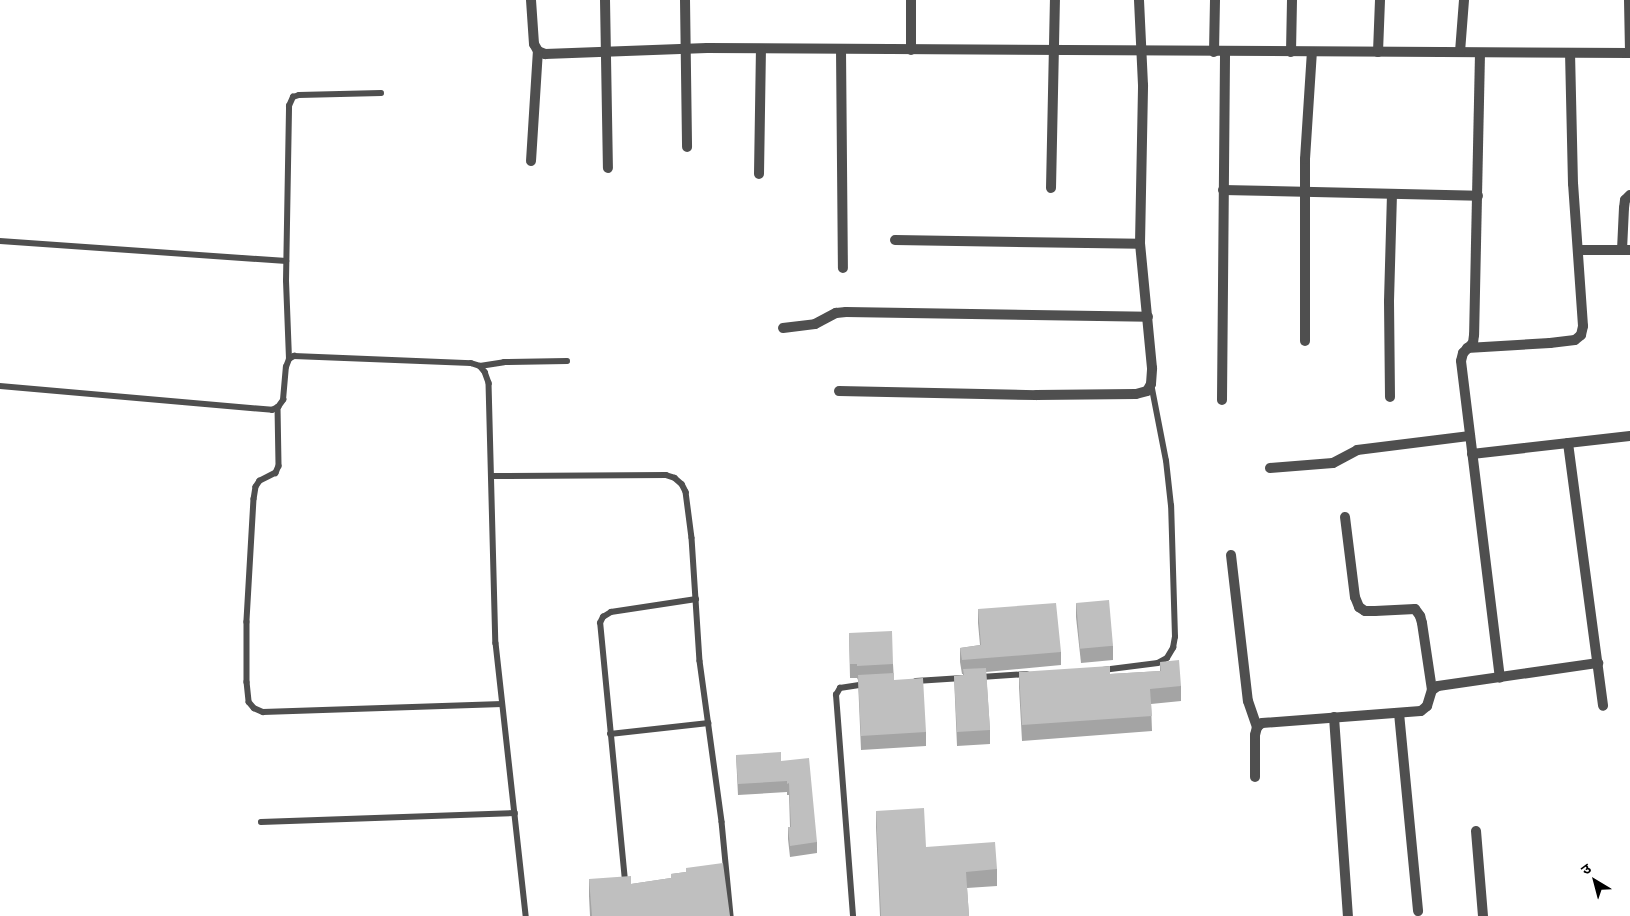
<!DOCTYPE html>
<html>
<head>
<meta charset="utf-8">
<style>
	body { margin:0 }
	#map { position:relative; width:1630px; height:916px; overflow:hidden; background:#fff; font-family:Helvetica,"Noto Sans Devanagari",sans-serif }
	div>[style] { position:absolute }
	.service>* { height:5.5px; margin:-2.75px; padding:0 2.75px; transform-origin:2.75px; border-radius:2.75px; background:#4f4f4f }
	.minor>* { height:10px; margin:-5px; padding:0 5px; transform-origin:5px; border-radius:5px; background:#4f4f4f }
	.wall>* { inset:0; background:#a4a4a4 }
	.building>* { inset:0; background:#bfbfbf; transform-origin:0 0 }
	span { translate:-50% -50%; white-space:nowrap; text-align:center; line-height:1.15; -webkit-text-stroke:4.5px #fff; paint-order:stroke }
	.north { position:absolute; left:1570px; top:856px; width:50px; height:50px; -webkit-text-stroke:4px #fff; paint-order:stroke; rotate:323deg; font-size:14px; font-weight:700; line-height:20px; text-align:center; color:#000 }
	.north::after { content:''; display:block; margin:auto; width:18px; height:22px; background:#000; clip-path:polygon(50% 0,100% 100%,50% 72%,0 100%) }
</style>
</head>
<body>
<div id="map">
	<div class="service">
		<div style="left:0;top:241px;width:287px;rotate:4deg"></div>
		<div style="left:289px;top:359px;width:78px;rotate:-92.2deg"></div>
		<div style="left:286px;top:281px;width:175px;rotate:-89deg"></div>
		<div style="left:289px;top:106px;width:10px;rotate:-66deg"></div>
		<div style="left:293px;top:97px;width:6px;rotate:-18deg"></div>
		<div style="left:299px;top:95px;width:82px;rotate:-1.4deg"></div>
		<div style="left:480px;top:366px;width:24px;rotate:-9deg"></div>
		<div style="left:504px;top:362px;width:63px;rotate:-0.9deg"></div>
		<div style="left:0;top:386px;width:273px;rotate:5deg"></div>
		<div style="left:272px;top:410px;width:7px;rotate:-27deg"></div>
		<div style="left:278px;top:407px;width:9px;rotate:-54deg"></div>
		<div style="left:283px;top:400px;width:33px;rotate:-85deg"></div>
		<div style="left:286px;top:367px;width:9px;rotate:-69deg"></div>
		<div style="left:289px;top:359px;width:6px;rotate:-31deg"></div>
		<div style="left:294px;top:356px;width:177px;rotate:2.3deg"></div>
		<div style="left:471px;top:363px;width:9px;rotate:18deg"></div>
		<div style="left:480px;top:366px;width:8px;rotate:50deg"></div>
		<div style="left:485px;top:372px;width:12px;rotate:70deg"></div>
		<div style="left:489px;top:383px;width:260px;rotate:88.5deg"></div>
		<div style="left:496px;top:643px;width:275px;rotate:83.7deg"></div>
		<div style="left:278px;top:407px;width:59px;rotate:89deg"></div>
		<div style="left:279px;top:466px;width:8px;rotate:113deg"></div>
		<div style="left:276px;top:473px;width:18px;rotate:153deg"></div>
		<div style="left:260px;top:481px;width:7px;rotate:124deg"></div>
		<div style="left:256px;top:487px;width:12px;rotate:99deg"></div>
		<div style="left:254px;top:499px;width:123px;rotate:93.3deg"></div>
		<div style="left:247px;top:622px;width:60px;rotate:90deg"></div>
		<div style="left:247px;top:682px;width:20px;rotate:84deg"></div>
		<div style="left:249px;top:702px;width:8px;rotate:50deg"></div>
		<div style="left:254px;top:708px;width:10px;rotate:24deg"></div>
		<div style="left:263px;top:712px;width:239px;rotate:-1.9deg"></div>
		<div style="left:492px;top:476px;width:174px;rotate:-0.3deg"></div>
		<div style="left:666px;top:475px;width:9px;rotate:18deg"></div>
		<div style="left:675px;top:478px;width:9px;rotate:41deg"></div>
		<div style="left:682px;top:484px;width:9px;rotate:63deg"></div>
		<div style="left:686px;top:492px;width:46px;rotate:82.6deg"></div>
		<div style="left:692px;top:538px;width:123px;rotate:86.3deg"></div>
		<div style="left:700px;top:661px;width:162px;rotate:82.2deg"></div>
		<div style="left:722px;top:822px;width:94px;rotate:84.5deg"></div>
		<div style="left:1103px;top:670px;width:55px;rotate:-7.3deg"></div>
		<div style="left:1158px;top:663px;width:10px;rotate:-29deg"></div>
		<div style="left:1167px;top:658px;width:12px;rotate:-59deg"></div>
		<div style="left:1173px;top:648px;width:11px;rotate:-80deg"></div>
		<div style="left:1175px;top:637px;width:131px;rotate:-91.7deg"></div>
		<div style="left:1171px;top:506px;width:45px;rotate:-96.3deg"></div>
		<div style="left:1166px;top:461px;width:78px;rotate:-101deg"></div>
		<div style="left:981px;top:677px;width:46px;rotate:-3.7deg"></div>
		<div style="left:916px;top:681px;width:46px;rotate:-3.7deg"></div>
		<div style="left:610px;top:734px;width:99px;rotate:-6.4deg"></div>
		<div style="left:261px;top:822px;width:254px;rotate:-2deg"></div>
		<div style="left:625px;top:881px;width:259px;rotate:-95.5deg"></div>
		<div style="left:600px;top:623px;width:7px;rotate:-63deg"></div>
		<div style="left:603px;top:617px;width:9px;rotate:-32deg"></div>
		<div style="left:611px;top:612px;width:86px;rotate:-8.7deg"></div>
		<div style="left:853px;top:916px;width:222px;rotate:-94.4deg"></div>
		<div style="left:836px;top:695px;width:8px;rotate:-60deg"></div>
		<div style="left:840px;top:688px;width:24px;rotate:-9deg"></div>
	</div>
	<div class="minor">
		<div style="left:531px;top:0;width:44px;rotate:86.1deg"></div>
		<div style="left:534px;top:44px;width:8px;rotate:60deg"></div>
		<div style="left:538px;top:51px;width:8px;rotate:23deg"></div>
		<div style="left:545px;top:54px;width:162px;rotate:-2.1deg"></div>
		<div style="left:707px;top:48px;width:923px;rotate:0.31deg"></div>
		<div style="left:605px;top:0;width:168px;rotate:89deg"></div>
		<div style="left:685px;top:0;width:147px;rotate:89.2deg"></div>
		<div style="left:911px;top:0;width:50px;rotate:90deg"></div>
		<div style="left:1629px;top:0;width:53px;rotate:88.9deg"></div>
		<div style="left:841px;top:49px;width:219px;rotate:89.5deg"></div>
		<div style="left:1214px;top:52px;width:52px;rotate:-88.9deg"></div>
		<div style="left:1291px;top:52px;width:52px;rotate:-88.9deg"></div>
		<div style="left:1378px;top:52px;width:52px;rotate:-87.8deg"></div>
		<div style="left:1460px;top:52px;width:52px;rotate:-85.6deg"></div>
		<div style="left:1480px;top:53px;width:282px;rotate:91.2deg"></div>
		<div style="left:1474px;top:335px;width:8px;rotate:97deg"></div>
		<div style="left:1473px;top:343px;width:14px;rotate:135deg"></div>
		<div style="left:1463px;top:353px;width:8px;rotate:104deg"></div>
		<div style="left:1461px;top:361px;width:319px;rotate:83deg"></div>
		<div style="left:531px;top:161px;width:110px;rotate:-86.4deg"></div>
		<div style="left:759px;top:174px;width:125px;rotate:-89.1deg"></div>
		<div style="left:1051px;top:188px;width:188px;rotate:-88.8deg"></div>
		<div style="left:1223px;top:190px;width:255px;rotate:1.3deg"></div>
		<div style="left:895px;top:240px;width:245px;rotate:0.9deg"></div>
		<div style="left:1578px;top:250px;width:52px"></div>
		<div style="left:1622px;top:250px;width:42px;rotate:-87.3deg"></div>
		<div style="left:1624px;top:208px;width:8px;rotate:-83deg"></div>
		<div style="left:1625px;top:200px;width:7px;rotate:-45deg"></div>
		<div style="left:783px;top:328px;width:32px;rotate:-7deg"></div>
		<div style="left:815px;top:324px;width:24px;rotate:-28deg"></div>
		<div style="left:836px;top:313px;width:10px;rotate:-6deg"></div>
		<div style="left:846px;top:312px;width:302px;rotate:0.9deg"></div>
		<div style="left:1305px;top:341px;width:182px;rotate:-90deg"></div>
		<div style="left:1305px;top:159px;width:107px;rotate:-86.3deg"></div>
		<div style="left:1467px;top:348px;width:83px;rotate:-3.4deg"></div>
		<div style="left:1550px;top:343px;width:25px;rotate:-7deg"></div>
		<div style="left:1575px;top:340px;width:8px;rotate:-40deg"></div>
		<div style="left:1581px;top:335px;width:9px;rotate:-77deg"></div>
		<div style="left:1583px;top:326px;width:142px;rotate:-94deg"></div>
		<div style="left:1573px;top:184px;width:131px;rotate:-91.3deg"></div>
		<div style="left:839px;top:391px;width:197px;rotate:1.2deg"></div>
		<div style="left:1036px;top:395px;width:100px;rotate:-0.6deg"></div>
		<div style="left:1136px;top:394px;width:11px;rotate:-15deg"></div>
		<div style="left:1147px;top:391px;width:8px;rotate:-60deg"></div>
		<div style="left:1151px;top:384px;width:16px;rotate:-86deg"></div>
		<div style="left:1152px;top:368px;width:125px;rotate:-95.5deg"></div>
		<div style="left:1140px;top:244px;width:159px;rotate:-88.9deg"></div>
		<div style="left:1143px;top:85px;width:85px;rotate:-92.7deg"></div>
		<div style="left:1390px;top:397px;width:96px;rotate:-90.6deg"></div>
		<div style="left:1389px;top:301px;width:107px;rotate:-88.4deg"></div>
		<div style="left:1222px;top:400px;width:348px;rotate:-89.5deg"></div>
		<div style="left:1568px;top:443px;width:265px;rotate:82.4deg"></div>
		<div style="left:1472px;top:454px;width:159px;rotate:-6.5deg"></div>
		<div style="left:1270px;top:468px;width:63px;rotate:-4.5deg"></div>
		<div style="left:1333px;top:463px;width:27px;rotate:-28deg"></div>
		<div style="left:1357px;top:450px;width:114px;rotate:-7.1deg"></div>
		<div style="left:1345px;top:517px;width:81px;rotate:82.9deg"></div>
		<div style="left:1355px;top:597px;width:11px;rotate:68deg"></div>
		<div style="left:1359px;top:607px;width:7px;rotate:34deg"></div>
		<div style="left:1365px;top:611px;width:10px"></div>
		<div style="left:1375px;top:611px;width:40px;rotate:-2.9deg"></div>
		<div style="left:1415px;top:609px;width:9px;rotate:54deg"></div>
		<div style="left:1420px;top:616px;width:7px;rotate:74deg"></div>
		<div style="left:1422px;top:623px;width:68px;rotate:81.5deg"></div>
		<div style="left:1231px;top:555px;width:147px;rotate:83.4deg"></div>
		<div style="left:1248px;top:701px;width:28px;rotate:71deg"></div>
		<div style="left:1399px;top:713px;width:199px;rotate:84.5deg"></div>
		<div style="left:1334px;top:717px;width:199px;rotate:86deg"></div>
		<div style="left:1255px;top:777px;width:42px;rotate:-90deg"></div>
		<div style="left:1255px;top:735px;width:8px;rotate:-76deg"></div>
		<div style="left:1257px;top:727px;width:6px;rotate:-39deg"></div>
		<div style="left:1262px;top:723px;width:159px;rotate:-4.3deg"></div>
		<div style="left:1421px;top:711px;width:8px;rotate:-40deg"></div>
		<div style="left:1427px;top:706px;width:17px;rotate:-73deg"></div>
		<div style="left:1432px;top:690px;width:7px;rotate:-34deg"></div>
		<div style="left:1438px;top:686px;width:162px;rotate:-8.2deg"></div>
		<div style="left:1476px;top:831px;width:85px;rotate:85.3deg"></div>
	</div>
	<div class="wall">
		<div style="clip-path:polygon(1076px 603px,1113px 646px,1113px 660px,1081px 663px,1076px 617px)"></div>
		<div style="clip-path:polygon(978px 609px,1061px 652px,1061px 665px,986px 672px,990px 730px,990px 744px,957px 746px,954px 676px,963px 675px,963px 674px,962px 674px,960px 662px,960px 648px,980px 645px,978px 623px)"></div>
		<div style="clip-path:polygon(849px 633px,893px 664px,894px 680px,926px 732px,926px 746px,861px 750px,858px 680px,857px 678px,850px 678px)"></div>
		<div style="clip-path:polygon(1160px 662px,1181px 686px,1181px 701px,1151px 704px,1152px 731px,1022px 741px,1019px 687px,1019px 672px,1110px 674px,1160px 671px)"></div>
		<div style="clip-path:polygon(736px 755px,781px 761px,817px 842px,817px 853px,790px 857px,788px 839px,788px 827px,790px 827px,789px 795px,787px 795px,787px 792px,738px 795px)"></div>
		<div style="clip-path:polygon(876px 811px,926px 847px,997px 869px,997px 886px,967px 888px,969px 916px,880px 916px,876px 827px)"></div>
		<div style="clip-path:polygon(686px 868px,730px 916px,590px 916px,589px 896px,589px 879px,631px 884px,671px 878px,671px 874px,686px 872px)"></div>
	</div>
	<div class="building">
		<div style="left:1109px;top:600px;width:46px;height:33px;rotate:85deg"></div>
		<div style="clip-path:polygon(1056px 603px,1061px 652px,962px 660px,960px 648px,981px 645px,978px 609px)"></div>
		<div style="clip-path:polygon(892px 631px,893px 664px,857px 666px,857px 664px,850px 664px,849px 633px)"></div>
		<div style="clip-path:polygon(1179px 660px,1181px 686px,1150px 689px,1152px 716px,1022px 725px,1019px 672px,1110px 666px,1110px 674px,1161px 671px,1160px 662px)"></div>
		<div style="clip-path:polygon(986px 668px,990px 730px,957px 732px,954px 676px,964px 675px,963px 669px)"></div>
		<div style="clip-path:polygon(894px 673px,894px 680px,923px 678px,926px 732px,861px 736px,858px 675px)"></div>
		<div style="clip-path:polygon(781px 752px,781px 761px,809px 758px,817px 842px,790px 846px,788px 827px,791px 827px,789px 783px,787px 784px,787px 781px,738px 784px,736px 755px)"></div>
		<div style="clip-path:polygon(924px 808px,926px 847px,995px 842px,997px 869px,966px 872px,969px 916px,881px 916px,876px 811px)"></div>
		<div style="clip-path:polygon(723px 863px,730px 916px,592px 916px,589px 879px,631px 876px,631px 884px,671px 878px,671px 874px,686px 872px,686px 868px)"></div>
	</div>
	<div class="north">उ</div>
</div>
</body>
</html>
